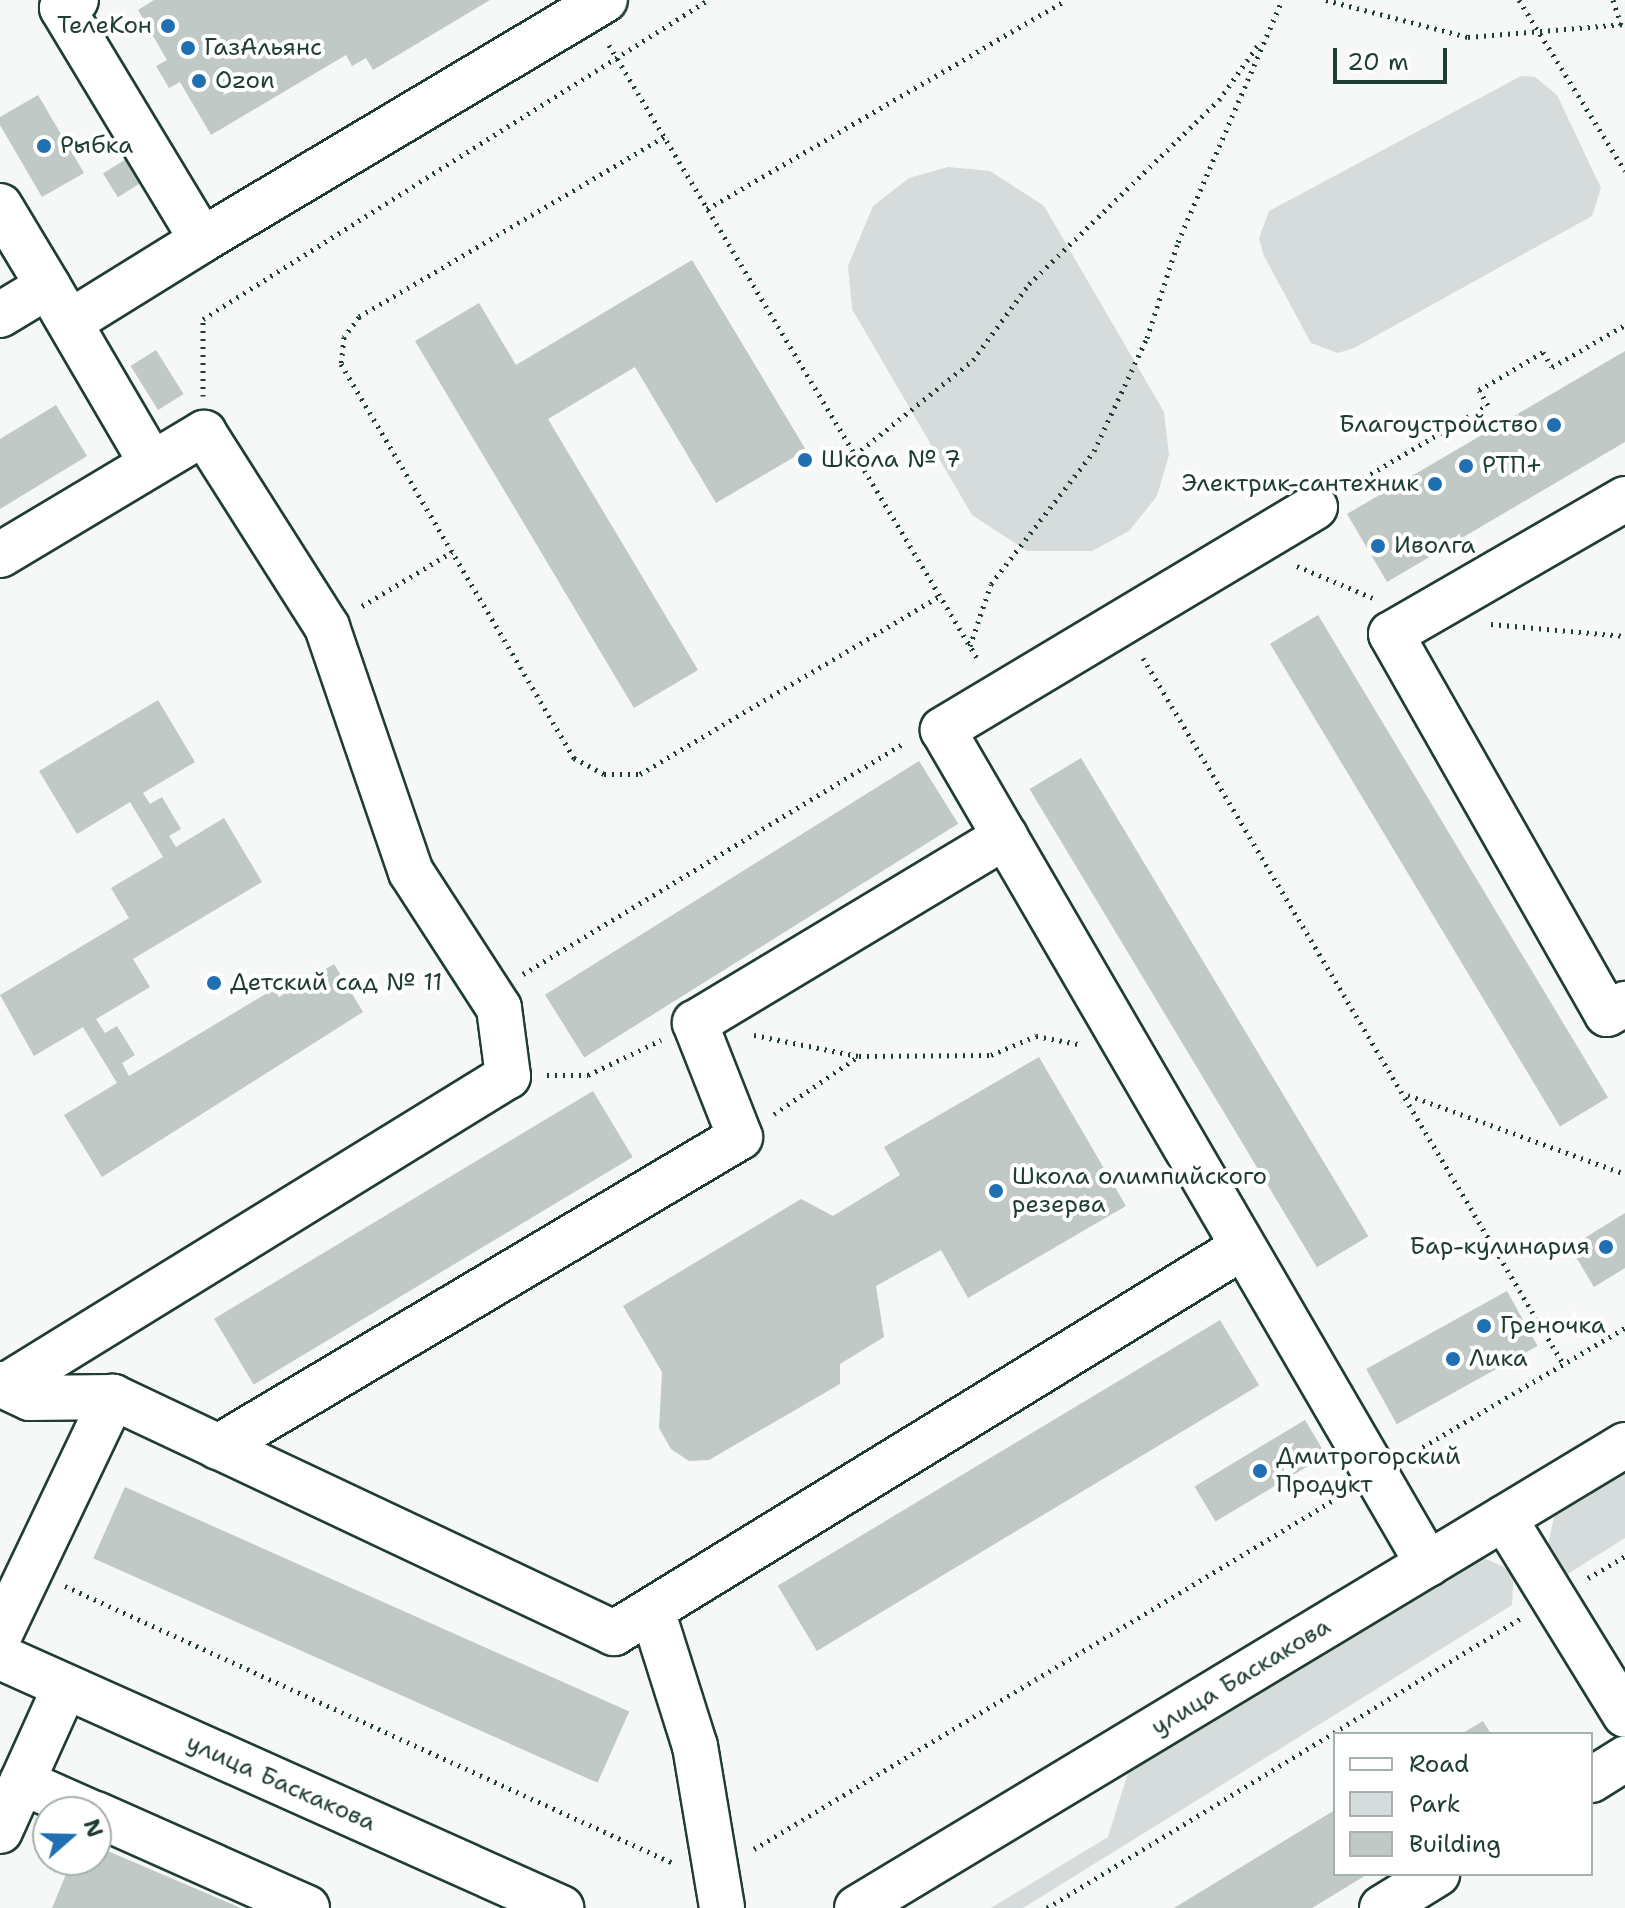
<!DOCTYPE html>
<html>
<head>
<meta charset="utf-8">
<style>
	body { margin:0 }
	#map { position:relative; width:1625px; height:1908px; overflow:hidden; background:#f6f7f7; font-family:"Shantell Sans",sans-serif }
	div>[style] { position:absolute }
	.green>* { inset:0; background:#d6dcdb }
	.building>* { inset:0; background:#c0c9c6; transform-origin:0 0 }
	.path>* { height:5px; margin-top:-2.5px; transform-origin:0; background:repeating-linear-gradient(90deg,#1f3d34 0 2px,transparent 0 8px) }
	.roads { filter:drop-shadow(2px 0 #1f3d34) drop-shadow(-2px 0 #1f3d34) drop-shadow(0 2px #1f3d34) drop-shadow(0 -2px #1f3d34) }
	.minor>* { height:44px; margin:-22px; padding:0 22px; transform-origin:22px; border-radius:22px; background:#fff }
	.dots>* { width:22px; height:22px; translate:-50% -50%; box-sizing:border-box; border:4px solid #fff; border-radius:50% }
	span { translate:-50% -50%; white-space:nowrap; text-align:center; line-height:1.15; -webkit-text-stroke:8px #fff; paint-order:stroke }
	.poi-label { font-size:24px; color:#1f3d34 }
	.right { translate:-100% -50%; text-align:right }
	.left { translate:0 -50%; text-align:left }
	.street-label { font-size:24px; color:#1f3d34 }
	.legend { position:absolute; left:1333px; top:1732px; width:260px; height:144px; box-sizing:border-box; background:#fff; border:2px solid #a5b1ae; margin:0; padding:10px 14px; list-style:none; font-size:24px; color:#1f3d34 }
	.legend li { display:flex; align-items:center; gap:16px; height:40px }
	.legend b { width:40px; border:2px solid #a5b1ae }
	.north { position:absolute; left:32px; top:1796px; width:80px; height:80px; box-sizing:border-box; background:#fff; border:2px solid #a5b1ae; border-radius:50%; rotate:70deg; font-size:22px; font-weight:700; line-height:32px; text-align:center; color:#1f3d34 }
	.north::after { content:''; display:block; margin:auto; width:28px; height:36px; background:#1f6fb2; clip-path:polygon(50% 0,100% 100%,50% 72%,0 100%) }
	.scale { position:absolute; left:1333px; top:48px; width:114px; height:36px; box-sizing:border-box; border:4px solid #1f3d34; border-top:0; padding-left:10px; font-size:24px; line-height:28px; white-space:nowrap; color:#1f3d34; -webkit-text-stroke:6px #fff; paint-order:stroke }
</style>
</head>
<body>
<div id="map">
	<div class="green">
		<div style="clip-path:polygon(1521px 76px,1535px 77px,1557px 95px,1601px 188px,1592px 216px,1354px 348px,1338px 353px,1311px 343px,1263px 254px,1259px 238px,1269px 211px)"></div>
		<div style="clip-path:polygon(948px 167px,990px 171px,1044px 206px,1164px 412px,1169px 455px,1157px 496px,1129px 531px,1092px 551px,1027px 551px,972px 515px,852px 309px,848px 266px,873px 206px,909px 178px)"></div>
		<div style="clip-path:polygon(1625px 1474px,1625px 1538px,1563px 1577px,1547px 1550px,1554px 1517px)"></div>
		<div style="clip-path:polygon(1481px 1557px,1514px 1571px,1512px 1605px,1023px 1908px,991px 1908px,1108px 1837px,1128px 1773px)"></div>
	</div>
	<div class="building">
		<div style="clip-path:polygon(154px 0,490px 0,373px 70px,366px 58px,352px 66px,346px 55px,211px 135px,180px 82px,169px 88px,156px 66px,167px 60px,138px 10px)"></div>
		<div style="clip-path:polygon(38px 95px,84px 173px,42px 197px,0 125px,0 117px)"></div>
		<div style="left:131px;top:156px;width:28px;height:33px;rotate:58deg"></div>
		<div style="clip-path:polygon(692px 260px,806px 450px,716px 503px,635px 367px,548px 419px,698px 670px,634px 708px,415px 341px,479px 303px,516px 365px)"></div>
		<div style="left:156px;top:350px;width:52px;height:30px;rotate:58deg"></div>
		<div style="clip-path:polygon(1625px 351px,1625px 442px,1387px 582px,1347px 514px)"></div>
		<div style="clip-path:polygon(56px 405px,87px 456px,0 509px,0 439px)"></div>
		<div style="left:1318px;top:615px;width:563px;height:56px;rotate:59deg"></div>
		<div style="clip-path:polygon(158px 700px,195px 762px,143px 793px,150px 804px,162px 797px,181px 829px,169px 836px,176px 847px,224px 818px,262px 882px,133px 959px,150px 987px,96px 1019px,105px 1033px,117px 1026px,135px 1055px,122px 1063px,129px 1076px,274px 989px,279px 997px,334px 964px,363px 1012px,102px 1177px,64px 1115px,117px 1083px,83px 1027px,34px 1056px,0 995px,129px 918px,111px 888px,163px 857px,130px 802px,77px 834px,39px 771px)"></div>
		<div style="left:1081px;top:758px;width:558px;height:60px;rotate:59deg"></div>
		<div style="left:919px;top:761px;width:74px;height:441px;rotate:58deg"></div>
		<div style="clip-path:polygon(1039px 1057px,1126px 1206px,968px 1298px,941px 1250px,876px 1286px,884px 1337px,840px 1364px,840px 1384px,709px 1460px,689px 1461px,671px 1449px,659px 1428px,662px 1372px,623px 1306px,801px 1199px,833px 1216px,900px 1175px,884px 1147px)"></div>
		<div style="left:593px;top:1091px;width:77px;height:442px;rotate:59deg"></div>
		<div style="clip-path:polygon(1625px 1213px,1625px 1268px,1594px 1287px,1570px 1247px)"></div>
		<div style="left:1507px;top:1291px;width:63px;height:161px;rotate:61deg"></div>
		<div style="left:1220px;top:1320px;width:76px;height:516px;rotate:59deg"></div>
		<div style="left:1305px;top:1420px;width:41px;height:129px;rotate:59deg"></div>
		<div style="left:125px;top:1487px;width:552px;height:78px;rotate:24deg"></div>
		<div style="clip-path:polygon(1483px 1721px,1491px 1734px,1461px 1734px)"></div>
		<div style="clip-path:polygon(1335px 1810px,1335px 1874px,1368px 1874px,1312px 1908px,1174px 1908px)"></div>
		<div style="clip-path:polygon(96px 1846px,241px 1908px,52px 1908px,72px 1860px,96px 1860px)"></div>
	</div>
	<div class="path">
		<div style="left:1326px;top:0;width:147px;rotate:14.6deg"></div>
		<div style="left:1468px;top:37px;width:158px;rotate:-4.7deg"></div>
		<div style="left:1519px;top:0;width:201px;rotate:58.2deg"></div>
		<div style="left:1613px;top:0;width:26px;rotate:72deg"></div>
		<div style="left:609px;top:45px;width:719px;rotate:59.01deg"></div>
		<div style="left:664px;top:137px;width:354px;rotate:149.5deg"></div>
		<div style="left:359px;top:317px;width:25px;rotate:127deg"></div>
		<div style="left:344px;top:337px;width:27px;rotate:96deg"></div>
		<div style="left:341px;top:364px;width:458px;rotate:59.4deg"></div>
		<div style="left:574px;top:758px;width:34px;rotate:28deg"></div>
		<div style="left:604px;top:774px;width:36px"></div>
		<div style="left:640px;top:774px;width:349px;rotate:-30.7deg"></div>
		<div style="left:707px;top:209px;width:415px;rotate:-30.2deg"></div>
		<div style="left:203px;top:396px;width:77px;rotate:-90deg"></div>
		<div style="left:203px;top:319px;width:597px;rotate:-32.28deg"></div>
		<div style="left:855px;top:455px;width:151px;rotate:-38.8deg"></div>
		<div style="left:973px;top:360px;width:94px;rotate:-53.6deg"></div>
		<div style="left:1029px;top:284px;width:264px;rotate:-44.1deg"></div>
		<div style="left:1219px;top:100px;width:72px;rotate:-54.6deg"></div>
		<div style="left:1350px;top:486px;width:160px;rotate:-30.4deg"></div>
		<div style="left:1488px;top:405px;width:17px;rotate:-121deg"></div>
		<div style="left:1479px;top:390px;width:74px;rotate:-30.7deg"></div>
		<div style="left:1543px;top:352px;width:17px;rotate:59deg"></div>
		<div style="left:1552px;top:367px;width:84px;rotate:-29.9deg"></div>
		<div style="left:1297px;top:566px;width:82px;rotate:22.8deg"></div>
		<div style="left:362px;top:606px;width:105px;rotate:-31deg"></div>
		<div style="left:1491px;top:624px;width:135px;rotate:5.1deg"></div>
		<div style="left:970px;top:646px;width:65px;rotate:-71.3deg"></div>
		<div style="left:991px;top:584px;width:168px;rotate:-52.2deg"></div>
		<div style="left:1094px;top:451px;width:125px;rotate:-64.9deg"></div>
		<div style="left:1147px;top:338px;width:101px;rotate:-72.1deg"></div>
		<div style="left:1178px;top:242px;width:263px;rotate:-66.7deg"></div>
		<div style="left:1143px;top:658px;width:823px;rotate:59.23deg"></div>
		<div style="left:523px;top:974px;width:446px;rotate:-31.2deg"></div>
		<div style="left:754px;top:1035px;width:106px;rotate:11.4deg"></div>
		<div style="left:547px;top:1075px;width:41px"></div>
		<div style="left:588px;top:1075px;width:81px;rotate:-25.6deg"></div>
		<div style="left:1408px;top:1095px;width:231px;rotate:20deg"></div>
		<div style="left:774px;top:1114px;width:103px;rotate:-34.3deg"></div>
		<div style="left:859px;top:1056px;width:132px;rotate:-0.4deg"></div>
		<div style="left:991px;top:1055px;width:49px;rotate:-22.9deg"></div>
		<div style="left:1036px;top:1036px;width:43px;rotate:10.8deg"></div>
		<div style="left:1409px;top:1455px;width:251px;rotate:-30.5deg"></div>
		<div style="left:1588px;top:1578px;width:43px;rotate:-30.7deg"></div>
		<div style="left:65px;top:1586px;width:670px;rotate:24.5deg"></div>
		<div style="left:754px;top:1849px;width:686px;rotate:-31.05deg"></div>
		<div style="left:1047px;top:1908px;width:556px;rotate:-31.46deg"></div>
	</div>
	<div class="roads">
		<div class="minor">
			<div style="left:0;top:206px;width:93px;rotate:59deg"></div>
			<div style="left:48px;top:286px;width:56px;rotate:148.9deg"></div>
			<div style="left:202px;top:240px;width:469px;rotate:-30.8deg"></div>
			<div style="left:48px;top:286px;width:206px;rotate:59.7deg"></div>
			<div style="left:70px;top:322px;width:155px;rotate:-31.8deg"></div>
			<div style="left:202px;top:240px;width:271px;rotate:-121.1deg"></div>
			<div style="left:62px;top:8px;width:16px;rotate:-30deg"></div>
			<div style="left:1625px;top:499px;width:270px;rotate:150deg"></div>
			<div style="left:1391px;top:634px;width:437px;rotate:60.4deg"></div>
			<div style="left:1607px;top:1014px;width:21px;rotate:-29deg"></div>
			<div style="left:1315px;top:507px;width:434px;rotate:149.1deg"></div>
			<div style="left:943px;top:730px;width:965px;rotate:59.82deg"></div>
			<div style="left:0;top:555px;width:238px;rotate:-30.9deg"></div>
			<div style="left:204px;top:433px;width:230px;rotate:57.6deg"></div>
			<div style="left:327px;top:627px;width:259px;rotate:71.1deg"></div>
			<div style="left:411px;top:872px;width:162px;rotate:57.1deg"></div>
			<div style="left:499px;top:1008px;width:69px;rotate:82.5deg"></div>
			<div style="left:508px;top:1076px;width:591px;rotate:148.35deg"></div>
			<div style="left:0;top:1384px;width:33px;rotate:25deg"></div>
			<div style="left:30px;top:1398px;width:83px;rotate:-0.7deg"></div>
			<div style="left:113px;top:1397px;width:554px;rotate:25.22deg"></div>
			<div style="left:614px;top:1633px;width:738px;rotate:-31.54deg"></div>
			<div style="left:218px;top:1447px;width:607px;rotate:-30.7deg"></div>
			<div style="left:740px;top:1137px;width:123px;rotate:-111.5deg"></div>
			<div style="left:695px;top:1023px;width:362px;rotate:-31deg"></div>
			<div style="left:1504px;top:1518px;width:231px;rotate:58.4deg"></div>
			<div style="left:652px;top:1610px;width:143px;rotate:72.5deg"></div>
			<div style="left:695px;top:1746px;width:164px;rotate:80.5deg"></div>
			<div style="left:0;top:1634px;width:263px;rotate:-64.5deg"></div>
			<div style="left:0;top:1657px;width:615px;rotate:24.1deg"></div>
			<div style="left:1591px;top:1780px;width:40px;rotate:-32deg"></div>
			<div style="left:22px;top:1782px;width:74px;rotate:23.8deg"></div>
			<div style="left:96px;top:1814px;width:231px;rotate:24deg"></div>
			<div style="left:0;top:1831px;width:158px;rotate:-65.7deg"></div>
			<div style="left:857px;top:1908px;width:897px;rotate:-31.08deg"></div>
			<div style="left:1382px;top:1908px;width:65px;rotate:-31.7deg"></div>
		</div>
	</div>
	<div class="dots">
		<div style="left:168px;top:26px;background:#1f6fb2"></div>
		<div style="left:188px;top:48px;background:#1f6fb2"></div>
		<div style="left:199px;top:81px;background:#1f6fb2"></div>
		<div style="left:44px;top:146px;background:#1f6fb2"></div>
		<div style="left:1554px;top:425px;background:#1f6fb2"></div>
		<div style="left:805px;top:460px;background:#1f6fb2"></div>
		<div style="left:1466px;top:466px;background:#1f6fb2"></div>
		<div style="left:1435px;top:484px;background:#1f6fb2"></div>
		<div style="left:1378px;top:546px;background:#1f6fb2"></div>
		<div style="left:214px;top:983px;background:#1f6fb2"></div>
		<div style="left:996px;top:1191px;background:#1f6fb2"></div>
		<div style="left:1606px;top:1247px;background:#1f6fb2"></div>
		<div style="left:1484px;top:1326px;background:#1f6fb2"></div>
		<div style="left:1453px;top:1359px;background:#1f6fb2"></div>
		<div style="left:1260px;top:1471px;background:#1f6fb2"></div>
	</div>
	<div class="poi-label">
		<span class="right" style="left:152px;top:26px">ТелеКон</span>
		<span class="left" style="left:204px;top:48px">ГазАльянс</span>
		<span class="left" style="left:215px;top:81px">Ozon</span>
		<span class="left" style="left:60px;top:146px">Рыбка</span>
		<span class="right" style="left:1538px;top:425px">Благоустройство</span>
		<span class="left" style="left:821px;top:460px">Школа № 7</span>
		<span class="left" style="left:1482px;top:466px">РТП+</span>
		<span class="right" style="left:1419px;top:484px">Электрик-сантехник</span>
		<span class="left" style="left:1394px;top:546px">Иволга</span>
		<span class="left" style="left:230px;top:983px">Детский сад № 11</span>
		<span class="left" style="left:1012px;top:1191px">Школа олимпийского<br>резерва</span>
		<span class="right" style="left:1590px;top:1247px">Бар-кулинария</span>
		<span class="left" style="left:1500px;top:1326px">Греночка</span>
		<span class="left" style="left:1469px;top:1359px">Лика</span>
		<span class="left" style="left:1276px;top:1471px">Дмитрогорский<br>Продукт</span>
	</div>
	<div class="street-label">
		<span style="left:1241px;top:1677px;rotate:-31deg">улица Баскакова</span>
		<span style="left:281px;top:1783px;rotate:24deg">улица Баскакова</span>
	</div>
	<ul class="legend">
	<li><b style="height:10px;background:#fff"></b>Road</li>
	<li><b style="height:22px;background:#d6dcdb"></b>Park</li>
	<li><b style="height:22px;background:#c0c9c6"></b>Building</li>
	</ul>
	<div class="north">N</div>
	<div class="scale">20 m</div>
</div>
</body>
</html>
